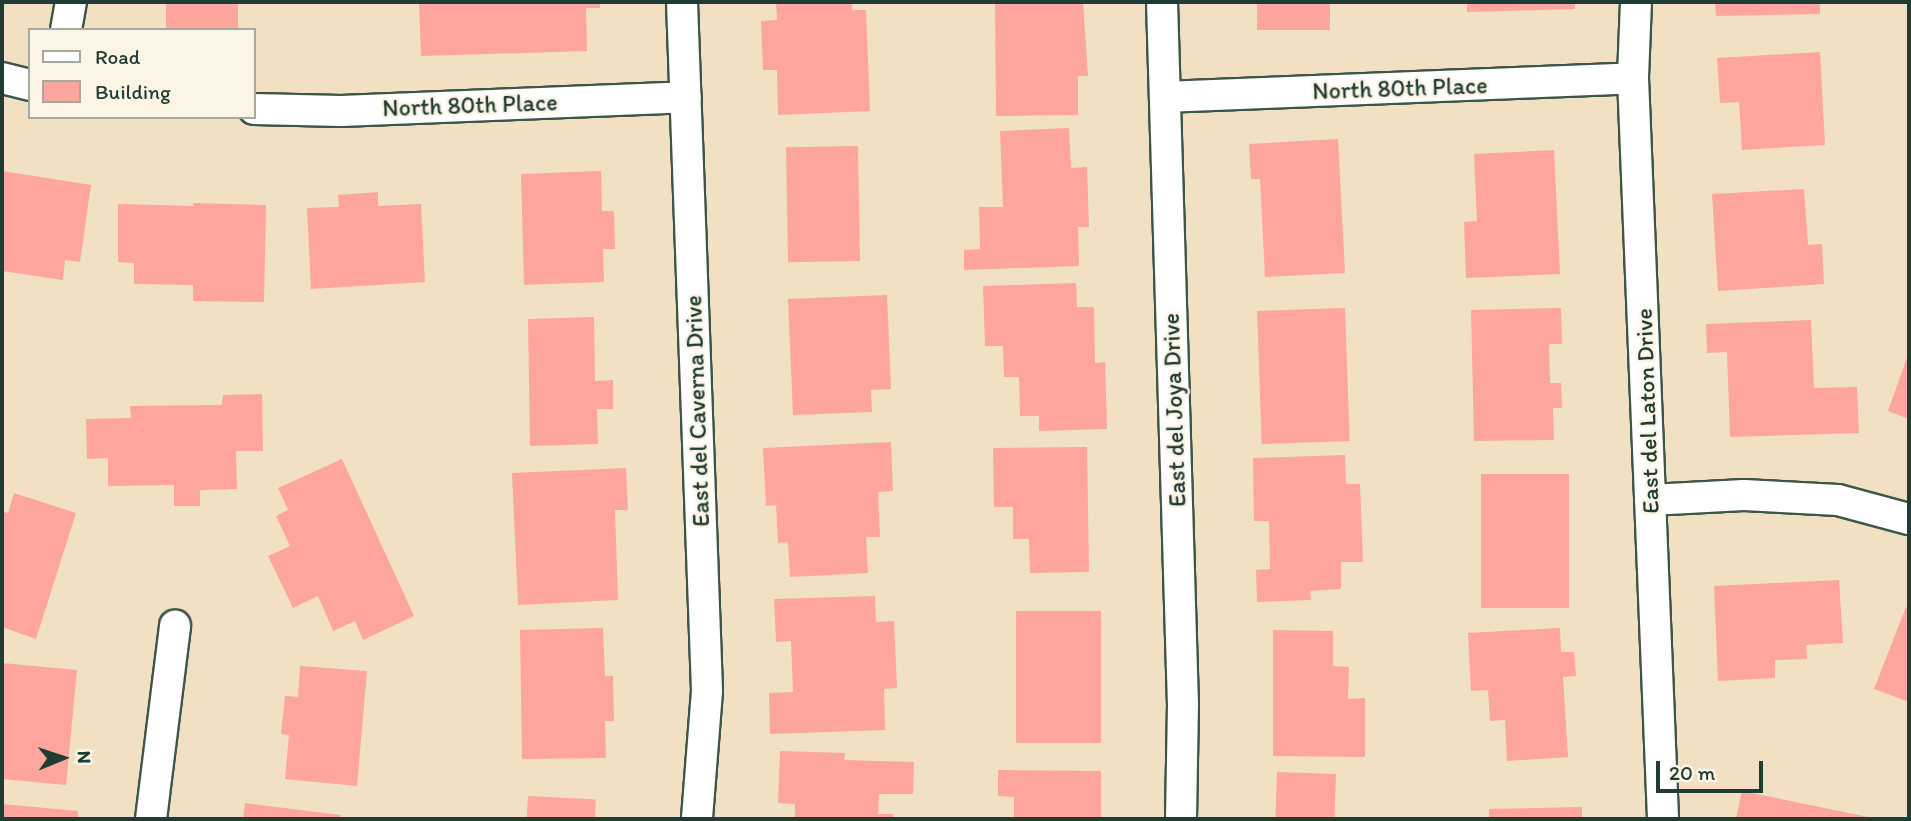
<!DOCTYPE html>
<html>
<head>
<meta charset="utf-8">
<style>
	body { margin:0 }
	#map { position:relative; width:1911px; height:821px; overflow:hidden; background:#f1e0c1; font-family:Itim,sans-serif }
	div>[style] { position:absolute }
	.building>* { inset:0; background:#fea59e; transform-origin:0 0 }
	.roads { filter:drop-shadow(2px 0 #3e5549) drop-shadow(-2px 0 #3e5549) drop-shadow(0 2px #3e5549) drop-shadow(0 -2px #3e5549) }
	.minor>* { height:30px; margin:-15px; padding:0 15px; transform-origin:15px; border-radius:15px; background:#fff }
	span { translate:-50% -50%; white-space:nowrap; text-align:center; line-height:1.15; -webkit-text-stroke:5px #fcf5e5; paint-order:stroke }
	.street-label { font-size:24px; color:#1f3d34 }
	.frame { position:absolute; inset:0; border:4px solid #1f3d34; pointer-events:none }
	.legend { position:absolute; left:28px; top:28px; width:228px; height:91px; box-sizing:border-box; background:#fcf5e5; border:2px solid #a4ab9e; margin:0; padding:9px 12px; list-style:none; font-size:21px; color:#1f3d34 }
	.legend li { display:flex; align-items:center; gap:14px; height:35px }
	.legend b { width:35px; border:2px solid #a4ab9e }
	.north { position:absolute; left:28px; top:723px; width:70px; height:70px; -webkit-text-stroke:5px #fcf5e5; paint-order:stroke; rotate:88deg; font-size:19px; font-weight:700; line-height:28px; text-align:center; color:#1f3d34 }
	.north::after { content:''; display:block; margin:auto; width:24px; height:32px; background:#1f3d34; clip-path:polygon(50% 0,100% 100%,50% 72%,0 100%) }
	.scale { position:absolute; left:1656px; top:761px; width:107px; height:32px; box-sizing:border-box; border:4px solid #1f3d34; border-top:0; padding-left:9px; font-size:21px; line-height:24px; white-space:nowrap; color:#1f3d34; -webkit-text-stroke:5px #fcf5e5; paint-order:stroke }
</style>
</head>
<body>
<div id="map">
	<div class="building">
		<div style="left:166px;top:2px;width:72px;height:28px"></div>
		<div style="clip-path:polygon(441px 2px,600px 2px,600px 8px,586px 8px,587px 51px,421px 56px,419px 3px)"></div>
		<div style="clip-path:polygon(776px 2px,852px 2px,852px 10px,866px 10px,870px 111px,778px 115px,777px 70px,763px 70px,761px 21px,777px 20px)"></div>
		<div style="clip-path:polygon(995px 2px,1083px 2px,1088px 76px,1078px 76px,1078px 115px,996px 116px)"></div>
		<div style="left:1257px;top:2px;width:73px;height:28px"></div>
		<div style="clip-path:polygon(1467px 2px,1575px 2px,1575px 9px,1467px 12px)"></div>
		<div style="clip-path:polygon(1715px 2px,1820px 2px,1820px 14px,1716px 16px)"></div>
		<div style="clip-path:polygon(1820px 52px,1825px 145px,1742px 150px,1739px 102px,1720px 103px,1717px 58px)"></div>
		<div style="clip-path:polygon(1069px 128px,1071px 168px,1087px 167px,1089px 227px,1078px 227px,1079px 266px,964px 270px,964px 250px,980px 249px,979px 207px,1003px 207px,1000px 131px)"></div>
		<div style="clip-path:polygon(1338px 139px,1345px 273px,1265px 277px,1260px 179px,1251px 179px,1249px 144px)"></div>
		<div style="left:858px;top:146px;width:115px;height:72px;rotate:89deg"></div>
		<div style="clip-path:polygon(1554px 150px,1560px 274px,1466px 278px,1464px 222px,1477px 221px,1474px 154px)"></div>
		<div style="clip-path:polygon(2px 171px,91px 185px,80px 262px,65px 260px,63px 280px,2px 271px)"></div>
		<div style="clip-path:polygon(601px 171px,602px 211px,614px 211px,615px 249px,603px 249px,604px 282px,524px 285px,521px 174px)"></div>
		<div style="clip-path:polygon(1804px 189px,1808px 245px,1822px 244px,1824px 284px,1718px 291px,1712px 194px)"></div>
		<div style="clip-path:polygon(378px 192px,378px 206px,421px 204px,425px 282px,311px 289px,307px 208px,339px 207px,338px 195px)"></div>
		<div style="clip-path:polygon(193px 203px,266px 205px,264px 302px,193px 301px,193px 285px,134px 284px,134px 263px,118px 262px,118px 204px,194px 206px)"></div>
		<div style="clip-path:polygon(1076px 283px,1077px 307px,1094px 307px,1095px 363px,1105px 362px,1107px 429px,1039px 431px,1039px 416px,1020px 416px,1019px 377px,1004px 377px,1003px 346px,985px 346px,983px 286px)"></div>
		<div style="clip-path:polygon(887px 295px,891px 389px,871px 390px,872px 412px,793px 415px,788px 299px)"></div>
		<div style="left:1345px;top:308px;width:133px;height:88px;rotate:88deg"></div>
		<div style="clip-path:polygon(1561px 308px,1562px 344px,1549px 344px,1550px 383px,1561px 383px,1562px 408px,1553px 408px,1554px 440px,1474px 441px,1471px 310px)"></div>
		<div style="clip-path:polygon(594px 317px,595px 381px,613px 380px,613px 409px,597px 409px,598px 444px,530px 446px,528px 319px)"></div>
		<div style="clip-path:polygon(1811px 320px,1814px 388px,1857px 387px,1859px 433px,1730px 437px,1727px 352px,1707px 353px,1706px 324px)"></div>
		<div style="clip-path:polygon(1909px 352px,1909px 419px,1888px 411px)"></div>
		<div style="clip-path:polygon(262px 394px,263px 451px,236px 451px,237px 489px,200px 490px,200px 506px,174px 506px,174px 485px,108px 486px,108px 458px,87px 459px,86px 419px,131px 418px,130px 406px,222px 405px,223px 395px)"></div>
		<div style="clip-path:polygon(891px 442px,893px 491px,878px 492px,880px 537px,866px 537px,868px 573px,790px 577px,788px 542px,778px 543px,776px 505px,766px 506px,763px 448px)"></div>
		<div style="clip-path:polygon(1087px 447px,1089px 572px,1030px 573px,1029px 539px,1013px 539px,1013px 507px,994px 507px,993px 448px)"></div>
		<div style="clip-path:polygon(1345px 455px,1346px 484px,1360px 484px,1363px 562px,1341px 562px,1341px 589px,1310px 591px,1311px 600px,1257px 602px,1256px 570px,1270px 569px,1269px 521px,1254px 521px,1253px 458px)"></div>
		<div style="clip-path:polygon(342px 459px,414px 616px,363px 640px,355px 621px,333px 631px,318px 596px,293px 608px,268px 556px,290px 546px,276px 516px,288px 510px,278px 488px)"></div>
		<div style="clip-path:polygon(626px 468px,628px 510px,615px 510px,618px 600px,518px 605px,512px 473px)"></div>
		<div style="left:1481px;top:474px;width:88px;height:134px"></div>
		<div style="clip-path:polygon(14px 493px,76px 513px,36px 639px,2px 627px,2px 511px,8px 513px)"></div>
		<div style="clip-path:polygon(1839px 580px,1843px 643px,1806px 645px,1807px 659px,1775px 660px,1775px 678px,1718px 681px,1714px 586px)"></div>
		<div style="clip-path:polygon(875px 596px,876px 622px,894px 621px,897px 688px,884px 689px,885px 730px,770px 734px,769px 693px,793px 692px,791px 641px,776px 642px,774px 599px)"></div>
		<div style="clip-path:polygon(1906px 607px,1909px 608px,1909px 702px,1874px 689px)"></div>
		<div style="left:1016px;top:611px;width:85px;height:132px"></div>
		<div style="clip-path:polygon(603px 628px,605px 676px,613px 676px,614px 721px,605px 721px,606px 758px,522px 759px,520px 630px)"></div>
		<div style="clip-path:polygon(1560px 628px,1561px 652px,1574px 652px,1576px 676px,1563px 677px,1568px 757px,1507px 761px,1505px 720px,1490px 721px,1488px 690px,1471px 691px,1468px 633px)"></div>
		<div style="clip-path:polygon(1273px 630px,1333px 631px,1333px 666px,1349px 667px,1348px 699px,1365px 698px,1365px 757px,1273px 756px)"></div>
		<div style="clip-path:polygon(2px 663px,77px 670px,66px 785px,2px 779px)"></div>
		<div style="clip-path:polygon(300px 666px,367px 671px,357px 786px,285px 779px,289px 735px,281px 734px,285px 696px,298px 697px)"></div>
		<div style="clip-path:polygon(780px 751px,845px 753px,844px 760px,914px 762px,913px 794px,879px 794px,878px 814px,893px 814px,893px 819px,795px 819px,795px 804px,778px 803px)"></div>
		<div style="clip-path:polygon(998px 770px,1101px 771px,1101px 819px,1014px 819px,1014px 797px,998px 796px)"></div>
		<div style="left:1277px;top:772px;width:59px;height:47px;rotate:2deg"></div>
		<div style="clip-path:polygon(1742px 791px,1873px 818px,1873px 819px,1736px 819px)"></div>
		<div style="left:528px;top:796px;width:68px;height:23px;rotate:3deg"></div>
		<div style="clip-path:polygon(245px 803px,341px 815px,340px 819px,243px 819px)"></div>
		<div style="clip-path:polygon(2px 804px,78px 811px,78px 819px,2px 819px)"></div>
		<div style="clip-path:polygon(1582px 807px,1582px 819px,1489px 819px,1489px 809px)"></div>
	</div>
	<div class="roads">
		<div class="minor">
			<div style="left:682px;top:2px;width:689px;rotate:87.92deg"></div>
			<div style="left:707px;top:691px;width:128px;rotate:94.5deg"></div>
			<div style="left:1162px;top:2px;width:702px;rotate:88.29deg"></div>
			<div style="left:1183px;top:704px;width:115px;rotate:91deg"></div>
			<div style="left:1636px;top:2px;width:76px;rotate:92.3deg"></div>
			<div style="left:1633px;top:78px;width:742px;rotate:87.68deg"></div>
			<div style="left:66px;top:30px;width:28px;rotate:-80deg"></div>
			<div style="left:2px;top:78px;width:29px;rotate:14deg"></div>
			<div style="left:1166px;top:97px;width:467px;rotate:-2.3deg"></div>
			<div style="left:254px;top:109px;width:87px;rotate:1.3deg"></div>
			<div style="left:341px;top:111px;width:345px;rotate:-2.3deg"></div>
			<div style="left:1650px;top:500px;width:94px;rotate:-3deg"></div>
			<div style="left:1744px;top:495px;width:94px;rotate:3deg"></div>
			<div style="left:1838px;top:500px;width:73px;rotate:15deg"></div>
			<div style="left:151px;top:819px;width:195px;rotate:-82.9deg"></div>
		</div>
	</div>
	<div class="street-label">
		<span style="left:1400px;top:88px;rotate:-2deg">North 80th Place</span>
		<span style="left:470px;top:105px;rotate:-2deg">North 80th Place</span>
		<span style="left:1174px;top:410px;rotate:-92deg">East del Joya Drive</span>
		<span style="left:697px;top:411px;rotate:-92deg">East del Caverna Drive</span>
		<span style="left:1647px;top:411px;rotate:-92deg">East del Laton Drive</span>
	</div>
	<div class="frame"></div>
	<ul class="legend">
	<li><b style="height:9px;background:#fff"></b>Road</li>
	<li><b style="height:19px;background:#fea59e"></b>Building</li>
	</ul>
	<div class="north">N</div>
	<div class="scale">20 m</div>
</div>
</body>
</html>
